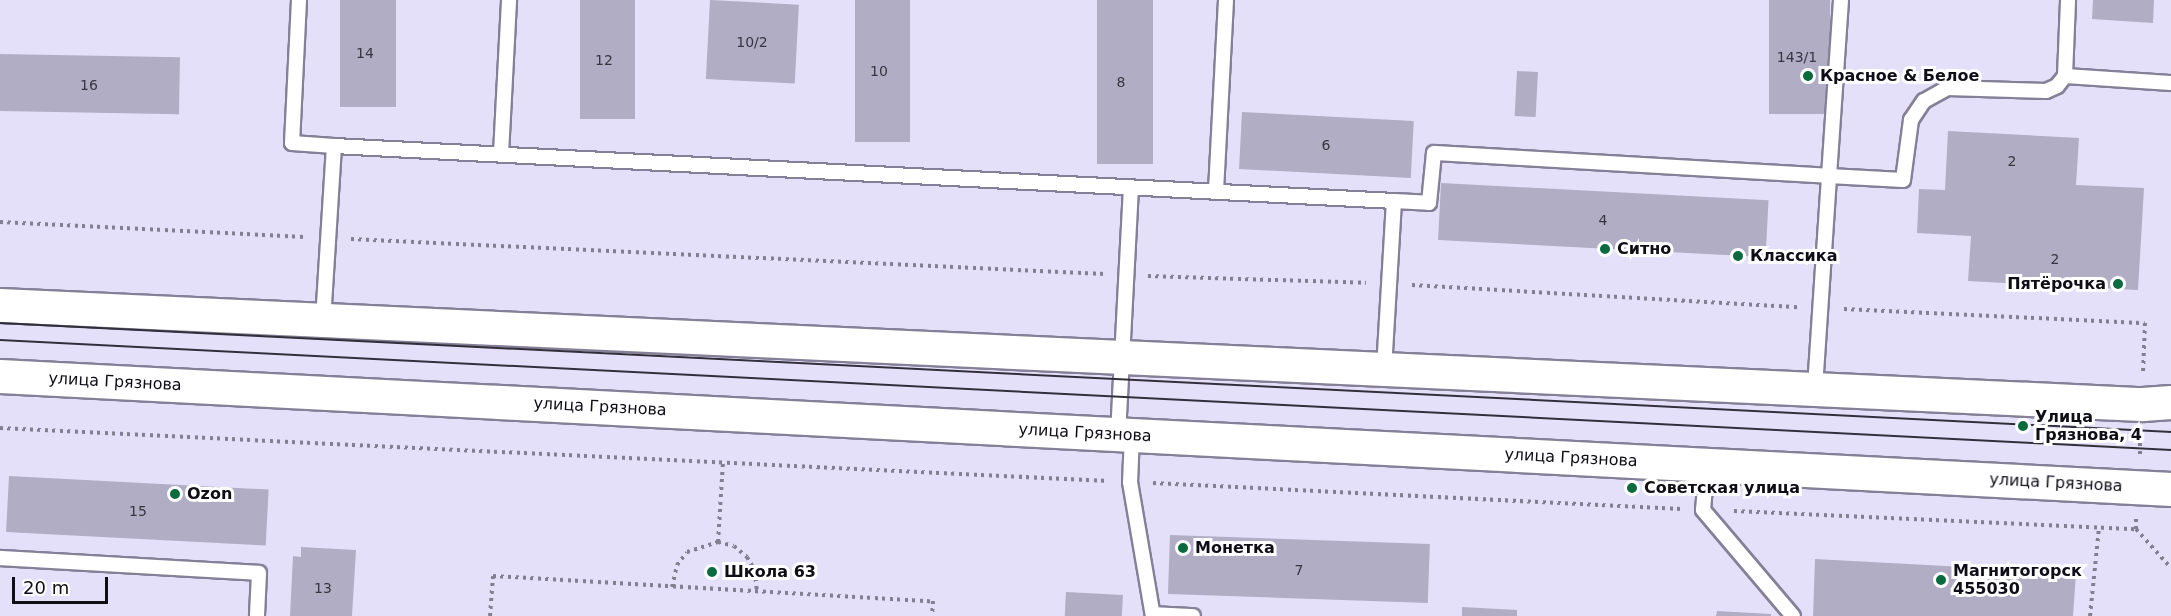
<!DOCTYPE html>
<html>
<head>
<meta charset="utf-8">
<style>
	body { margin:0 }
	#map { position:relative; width:2171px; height:616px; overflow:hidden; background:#e5e0fa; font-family:"DejaVu Sans",sans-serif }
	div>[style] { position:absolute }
	.building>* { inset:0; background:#b1adc5; transform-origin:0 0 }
	.path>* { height:4px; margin-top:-2px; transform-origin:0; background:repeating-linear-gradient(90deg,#837f92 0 3px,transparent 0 7.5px) }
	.roads { filter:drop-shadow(2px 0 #858097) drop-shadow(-2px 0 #858097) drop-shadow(0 2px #858097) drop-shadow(0 -2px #858097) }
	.service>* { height:14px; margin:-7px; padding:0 7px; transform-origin:7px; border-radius:7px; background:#fff }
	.primary>* { height:33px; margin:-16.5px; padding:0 16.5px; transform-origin:16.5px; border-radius:16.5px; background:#fff }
	.tram>* { height:1.5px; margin:-0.75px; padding:0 0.75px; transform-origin:0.75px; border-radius:0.75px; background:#322f3b }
	.dots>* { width:16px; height:16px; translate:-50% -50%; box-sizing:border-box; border:3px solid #fff; border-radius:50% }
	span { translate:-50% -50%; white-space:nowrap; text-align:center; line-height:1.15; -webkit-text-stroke:6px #fff; paint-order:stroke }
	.number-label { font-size:14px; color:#383542 }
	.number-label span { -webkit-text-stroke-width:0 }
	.poi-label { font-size:16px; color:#0f0d16; font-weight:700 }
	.left { translate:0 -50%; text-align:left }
	.right { translate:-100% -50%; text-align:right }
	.street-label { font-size:16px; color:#0f0d16 }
	.scale { position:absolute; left:12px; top:577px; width:96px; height:27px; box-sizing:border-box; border:3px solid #0f0d16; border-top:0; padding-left:8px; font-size:18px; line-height:21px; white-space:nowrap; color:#0f0d16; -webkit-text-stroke:4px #fff; paint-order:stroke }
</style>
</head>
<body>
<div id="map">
	<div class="building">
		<div style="left:340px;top:0;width:56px;height:107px"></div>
		<div style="left:580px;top:0;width:55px;height:119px"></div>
		<div style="left:710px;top:0;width:89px;height:79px;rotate:3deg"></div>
		<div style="left:855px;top:0;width:55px;height:142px"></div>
		<div style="left:1097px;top:0;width:56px;height:164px"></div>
		<div style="left:1769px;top:0;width:61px;height:114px"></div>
		<div style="clip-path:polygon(2093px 0,2154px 0,2153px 23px,2092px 19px)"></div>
		<div style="left:0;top:54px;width:180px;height:57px;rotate:1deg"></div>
		<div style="left:1517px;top:71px;width:21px;height:45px;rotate:3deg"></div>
		<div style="left:1242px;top:112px;width:172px;height:57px;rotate:3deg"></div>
		<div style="clip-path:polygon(1948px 131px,2079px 138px,2076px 185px,2144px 188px,2138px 290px,1968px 281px,1971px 236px,1917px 233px,1919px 189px,1945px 190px)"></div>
		<div style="left:1441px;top:183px;width:328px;height:57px;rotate:3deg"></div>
		<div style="left:9px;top:476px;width:260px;height:56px;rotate:3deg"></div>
		<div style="left:1170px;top:535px;width:260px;height:59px;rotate:2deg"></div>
		<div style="clip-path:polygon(301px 547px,356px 550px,352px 616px,290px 616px,293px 556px,301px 557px)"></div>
		<div style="clip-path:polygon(1815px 559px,2076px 573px,2073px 616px,1813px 616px)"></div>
		<div style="left:1066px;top:592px;width:57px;height:24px;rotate:3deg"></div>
		<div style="clip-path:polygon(1462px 607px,1517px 610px,1517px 616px,1462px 616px)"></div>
		<div style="clip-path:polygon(1717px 611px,1771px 614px,1771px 616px,1716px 616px)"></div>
	</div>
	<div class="path">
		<div style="left:0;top:222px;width:305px;rotate:2.8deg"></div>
		<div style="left:351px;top:239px;width:755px;rotate:2.66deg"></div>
		<div style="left:1148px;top:276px;width:218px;rotate:1.8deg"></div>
		<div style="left:1412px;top:285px;width:386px;rotate:3.3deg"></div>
		<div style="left:1844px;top:309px;width:301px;rotate:2.7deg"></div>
		<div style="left:2145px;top:323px;width:50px;rotate:92.3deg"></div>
		<div style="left:0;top:428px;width:1110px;rotate:2.74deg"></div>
		<div style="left:2140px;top:454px;width:19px;rotate:-90deg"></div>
		<div style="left:1153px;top:483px;width:529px;rotate:2.82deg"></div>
		<div style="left:1734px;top:511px;width:402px;rotate:2.6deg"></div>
		<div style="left:2136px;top:529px;width:10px;rotate:-90deg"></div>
		<div style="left:2136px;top:529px;width:52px;rotate:48.1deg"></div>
		<div style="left:718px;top:542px;width:79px;rotate:-86.4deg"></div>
		<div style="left:672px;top:587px;width:23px;rotate:-77deg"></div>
		<div style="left:677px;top:565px;width:16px;rotate:-52deg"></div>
		<div style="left:687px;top:552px;width:33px;rotate:-18deg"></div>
		<div style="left:718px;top:542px;width:16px;rotate:14deg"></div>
		<div style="left:734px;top:546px;width:17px;rotate:40deg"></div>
		<div style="left:747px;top:557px;width:16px;rotate:60deg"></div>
		<div style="left:755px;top:571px;width:21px;rotate:85deg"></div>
		<div style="left:490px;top:616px;width:40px;rotate:-85.7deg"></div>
		<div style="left:493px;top:576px;width:441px;rotate:3.3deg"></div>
		<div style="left:933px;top:601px;width:15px;rotate:94deg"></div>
		<div style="left:2090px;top:616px;width:89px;rotate:-84.2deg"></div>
	</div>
	<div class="roads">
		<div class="service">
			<div style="left:299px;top:0;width:143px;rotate:92.8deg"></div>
			<div style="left:292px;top:143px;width:42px;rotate:4.1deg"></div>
			<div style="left:334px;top:146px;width:174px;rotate:93.6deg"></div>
			<div style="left:2065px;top:76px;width:106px;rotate:3.8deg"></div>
			<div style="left:334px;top:146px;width:1061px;rotate:2.97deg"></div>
			<div style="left:1394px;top:201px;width:167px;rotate:93.4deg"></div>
			<div style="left:501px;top:154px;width:154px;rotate:-87deg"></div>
			<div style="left:1216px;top:191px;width:191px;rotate:-87deg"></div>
			<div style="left:1394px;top:201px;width:35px;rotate:3deg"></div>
			<div style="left:1429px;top:203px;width:50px;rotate:-84.3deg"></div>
			<div style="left:1434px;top:153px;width:396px;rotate:3.3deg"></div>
			<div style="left:1829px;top:176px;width:176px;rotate:-86.1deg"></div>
			<div style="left:1815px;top:388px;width:212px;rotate:-86.2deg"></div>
			<div style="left:1829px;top:176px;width:74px;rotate:3.1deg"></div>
			<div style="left:1903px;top:180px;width:61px;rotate:-82.4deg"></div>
			<div style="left:1911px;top:120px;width:23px;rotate:-56deg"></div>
			<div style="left:1924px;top:101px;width:26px;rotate:-29deg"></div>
			<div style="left:1947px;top:88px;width:99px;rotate:1.7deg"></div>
			<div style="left:2046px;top:91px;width:12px;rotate:-24deg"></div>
			<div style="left:2057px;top:86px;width:13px;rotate:-51deg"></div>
			<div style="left:2065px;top:76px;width:76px;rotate:-87.7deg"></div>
			<div style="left:1118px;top:435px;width:248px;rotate:-87deg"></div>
			<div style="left:1132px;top:435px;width:47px;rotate:92.4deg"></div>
			<div style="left:1130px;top:482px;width:136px;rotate:80.3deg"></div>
			<div style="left:1707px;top:465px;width:45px;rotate:95.1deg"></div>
			<div style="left:1703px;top:510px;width:139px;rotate:49.7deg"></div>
			<div style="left:0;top:558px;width:259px;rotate:3.3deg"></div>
			<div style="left:259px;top:573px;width:43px;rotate:92.7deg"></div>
			<div style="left:1153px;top:614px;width:40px;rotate:2.9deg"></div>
		</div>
		<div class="primary">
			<div style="left:0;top:305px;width:2144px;rotate:2.65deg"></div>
			<div style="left:2142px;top:404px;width:29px;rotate:-4deg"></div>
			<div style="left:0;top:376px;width:2174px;rotate:2.98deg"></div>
		</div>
	</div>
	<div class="tram">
		<div style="left:0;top:323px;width:2174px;rotate:2.87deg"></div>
		<div style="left:0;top:340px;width:2174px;rotate:2.9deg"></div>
	</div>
	<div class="dots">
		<div style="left:1808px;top:76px;background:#0b6a3e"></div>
		<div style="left:1605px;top:249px;background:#0b6a3e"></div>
		<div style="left:1738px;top:256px;background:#0b6a3e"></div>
		<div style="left:2118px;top:284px;background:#0b6a3e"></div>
		<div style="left:2023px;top:426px;background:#0b6a3e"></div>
		<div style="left:1632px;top:488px;background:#0b6a3e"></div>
		<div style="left:175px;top:494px;background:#0b6a3e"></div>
		<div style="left:1183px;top:548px;background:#0b6a3e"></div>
		<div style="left:712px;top:572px;background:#0b6a3e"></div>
		<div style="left:1941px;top:580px;background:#0b6a3e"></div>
	</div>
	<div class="number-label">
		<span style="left:752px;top:42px">10/2</span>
		<span style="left:365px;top:53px">14</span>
		<span style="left:1797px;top:57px">143/1</span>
		<span style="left:604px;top:60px">12</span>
		<span style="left:879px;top:71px">10</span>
		<span style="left:1121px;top:82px">8</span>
		<span style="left:89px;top:85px">16</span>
		<span style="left:1326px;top:145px">6</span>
		<span style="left:2012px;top:161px">2</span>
		<span style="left:1603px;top:220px">4</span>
		<span style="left:2055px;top:259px">2</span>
		<span style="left:138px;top:511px">15</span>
		<span style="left:1299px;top:570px">7</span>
		<span style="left:323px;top:588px">13</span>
	</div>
	<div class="poi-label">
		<span class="left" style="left:1820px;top:76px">Красное &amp; Белое</span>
		<span class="left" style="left:1617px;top:249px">Ситно</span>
		<span class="left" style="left:1750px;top:256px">Классика</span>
		<span class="right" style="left:2106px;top:284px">Пятёрочка</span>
		<span class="left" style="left:2035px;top:426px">Улица<br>Грязнова, 4</span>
		<span class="left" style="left:1644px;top:488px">Советская улица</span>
		<span class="left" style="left:187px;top:494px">Ozon</span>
		<span class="left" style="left:1195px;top:548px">Монетка</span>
		<span class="left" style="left:1953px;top:580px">Магнитогорск<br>455030</span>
		<span class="left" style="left:724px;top:572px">Школа 63</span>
	</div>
	<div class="street-label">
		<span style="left:115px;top:382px;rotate:3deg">улица Грязнова</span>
		<span style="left:600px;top:407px;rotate:3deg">улица Грязнова</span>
		<span style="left:1085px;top:433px;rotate:3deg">улица Грязнова</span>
		<span style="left:1571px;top:458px;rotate:3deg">улица Грязнова</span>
		<span style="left:2056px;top:483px;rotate:3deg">улица Грязнова</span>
	</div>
	<div class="scale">20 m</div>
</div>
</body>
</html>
